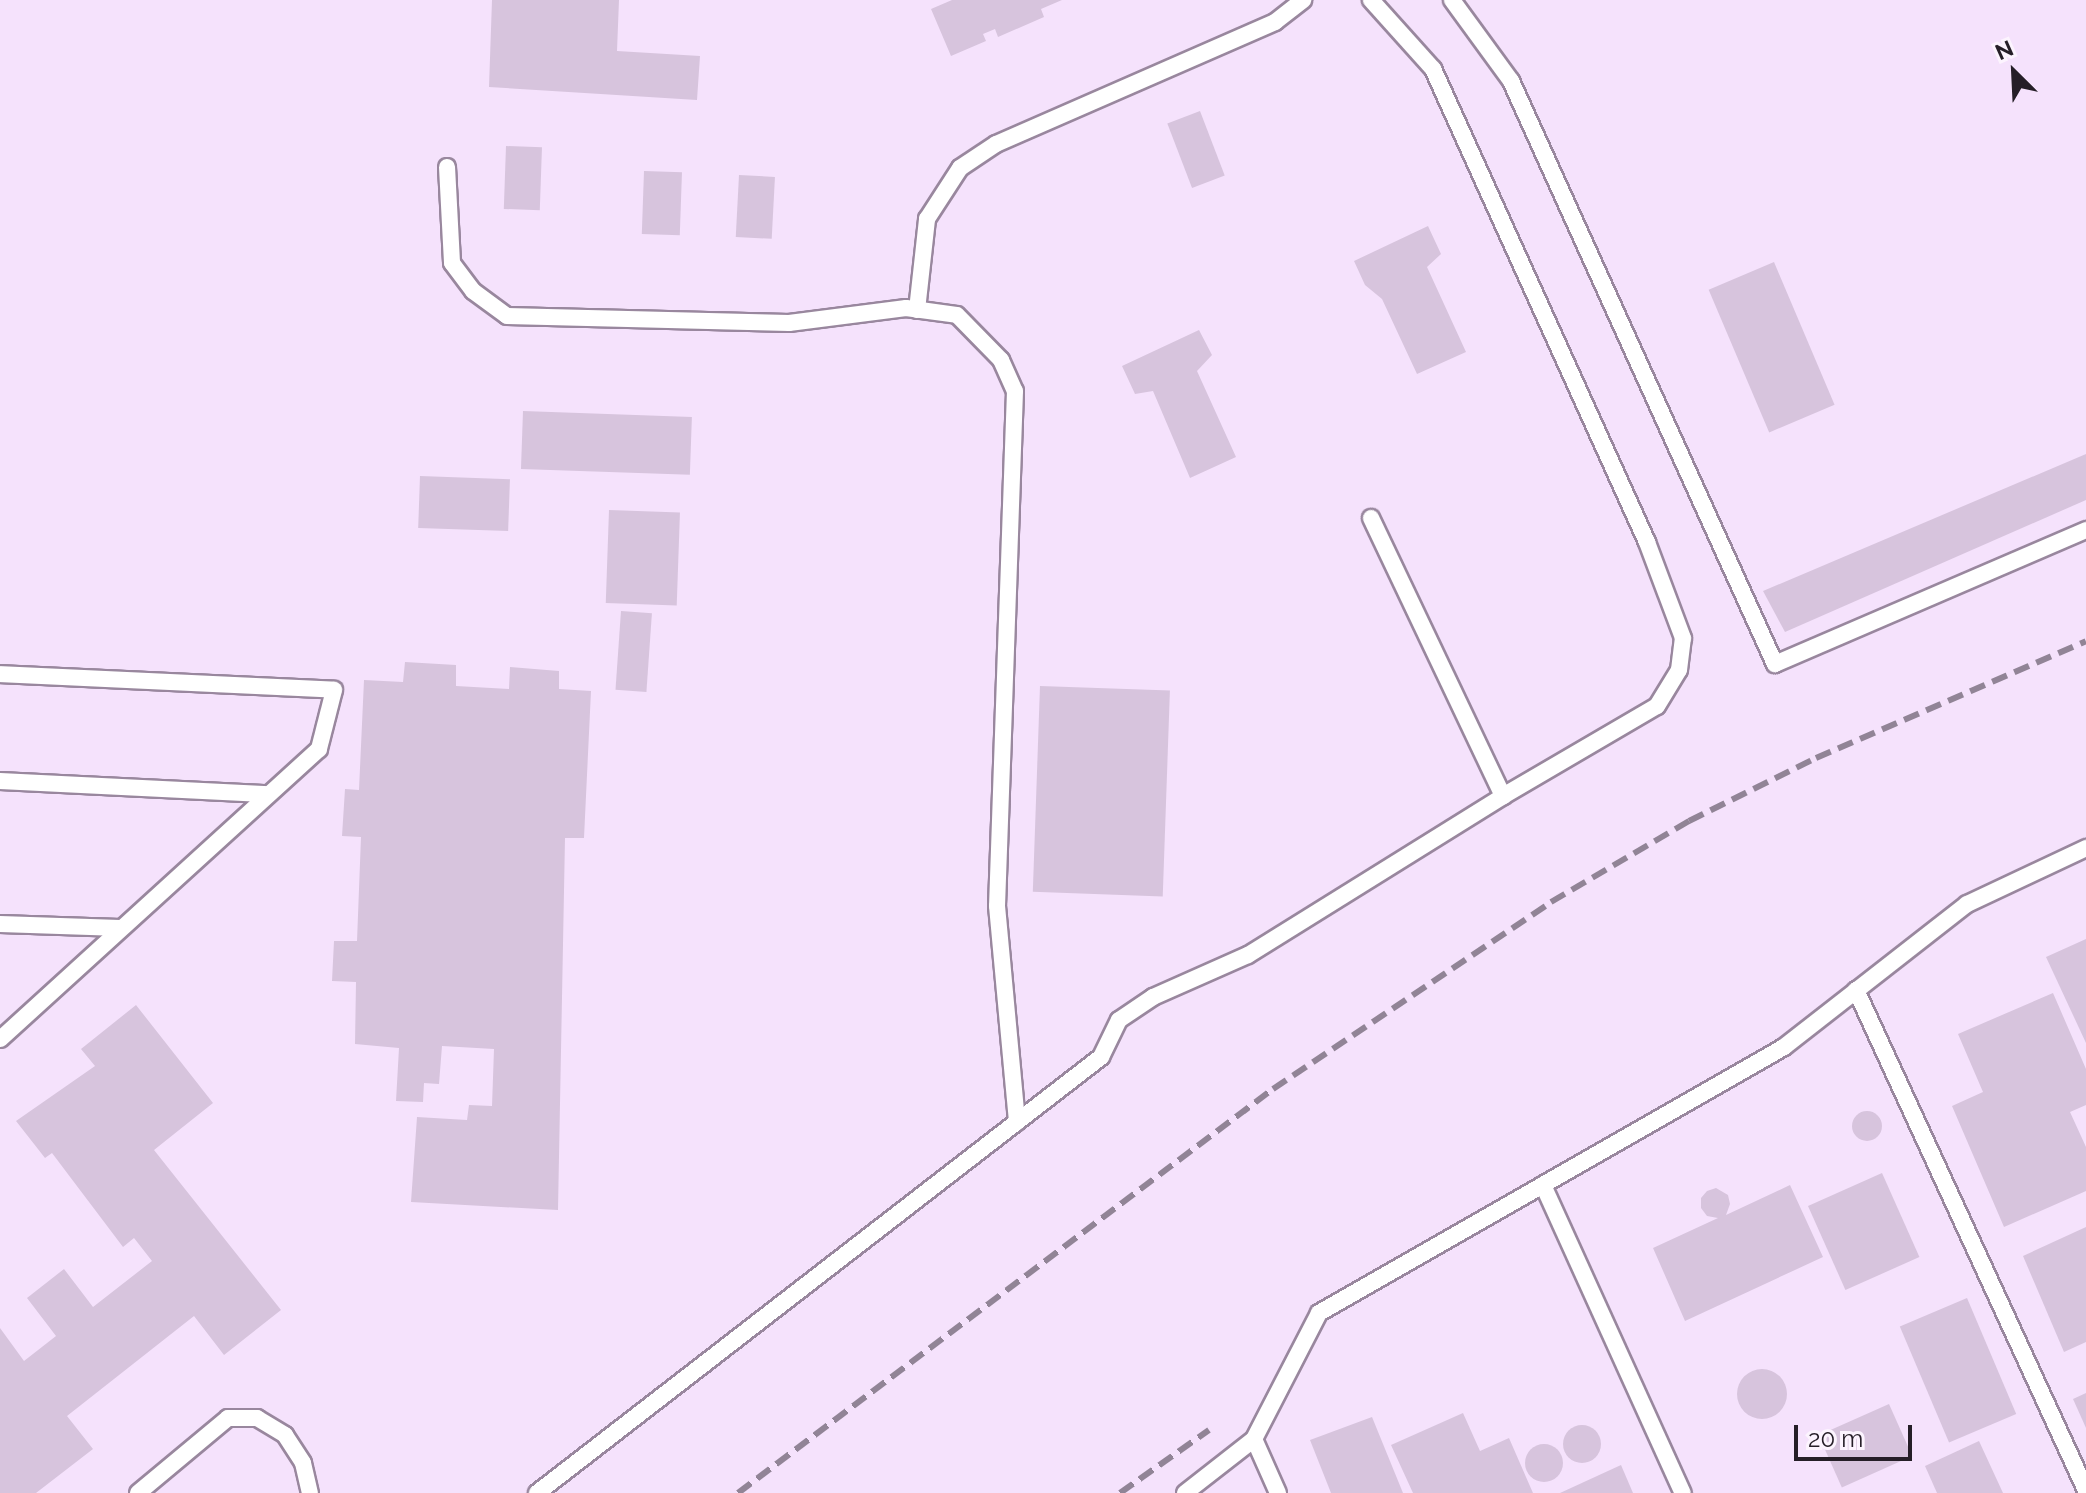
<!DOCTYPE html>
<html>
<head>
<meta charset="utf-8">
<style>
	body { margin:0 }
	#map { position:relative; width:2086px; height:1493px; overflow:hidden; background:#f5e2fc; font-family:Raleway,sans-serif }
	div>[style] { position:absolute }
	.building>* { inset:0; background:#d7c4dd; transform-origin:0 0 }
	.round { border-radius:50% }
	.roads { filter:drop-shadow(2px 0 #99879e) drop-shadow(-2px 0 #99879e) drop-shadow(0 2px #99879e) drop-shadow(0 -2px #99879e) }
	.service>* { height:16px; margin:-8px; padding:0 8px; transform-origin:8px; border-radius:8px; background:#fff }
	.rail>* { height:6px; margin-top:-3px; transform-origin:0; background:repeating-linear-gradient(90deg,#918496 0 16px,transparent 0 24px) }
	span { translate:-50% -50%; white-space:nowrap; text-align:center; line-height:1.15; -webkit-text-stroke:6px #fcf4fe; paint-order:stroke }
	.north { position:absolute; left:1974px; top:32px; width:80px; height:80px; -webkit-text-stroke:6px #fcf4fe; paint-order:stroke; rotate:336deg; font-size:22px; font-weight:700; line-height:32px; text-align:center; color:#251e27 }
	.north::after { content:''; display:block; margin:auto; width:28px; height:36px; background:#251e27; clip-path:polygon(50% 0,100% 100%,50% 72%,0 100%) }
	.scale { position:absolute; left:1794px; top:1425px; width:118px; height:36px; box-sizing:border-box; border:4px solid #251e27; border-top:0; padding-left:10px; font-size:24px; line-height:28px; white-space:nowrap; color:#251e27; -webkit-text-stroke:6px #fcf4fe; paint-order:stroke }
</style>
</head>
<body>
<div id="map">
	<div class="building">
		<div style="clip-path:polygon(492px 0,619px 0,617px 51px,700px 56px,697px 100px,489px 87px)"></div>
		<div style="clip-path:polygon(952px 0,1062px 0,1041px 9px,1044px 17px,998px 37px,995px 29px,983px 34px,986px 41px,951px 56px,931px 9px)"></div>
		<div style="left:1200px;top:111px;width:69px;height:35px;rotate:69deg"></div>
		<div style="left:506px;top:146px;width:36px;height:63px;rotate:2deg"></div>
		<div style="left:644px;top:171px;width:38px;height:63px;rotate:2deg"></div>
		<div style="left:739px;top:175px;width:36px;height:62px;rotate:3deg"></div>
		<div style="clip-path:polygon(1428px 226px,1441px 254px,1427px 267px,1466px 352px,1417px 374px,1382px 299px,1365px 285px,1354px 261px)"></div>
		<div style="left:1774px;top:262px;width:155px;height:71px;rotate:67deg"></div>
		<div style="clip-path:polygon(1199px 330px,1212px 355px,1197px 371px,1236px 457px,1190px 478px,1153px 391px,1135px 394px,1122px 366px)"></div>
		<div style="left:523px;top:411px;width:169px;height:58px;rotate:2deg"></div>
		<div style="clip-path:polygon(2086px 454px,2086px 500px,1785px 632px,1763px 591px)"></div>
		<div style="left:420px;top:476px;width:90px;height:52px;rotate:2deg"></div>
		<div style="left:609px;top:510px;width:71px;height:93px;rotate:2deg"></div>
		<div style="left:621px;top:611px;width:31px;height:79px;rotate:4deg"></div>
		<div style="clip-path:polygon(405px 662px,456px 665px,456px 686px,509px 689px,510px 667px,559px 671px,559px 689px,591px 691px,584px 838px,565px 838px,558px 1210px,411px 1202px,417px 1117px,467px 1120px,469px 1105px,492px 1106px,494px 1049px,442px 1046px,439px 1084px,424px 1083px,423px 1102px,396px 1101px,399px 1048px,355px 1044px,356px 982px,332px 981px,334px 941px,357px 941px,361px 837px,342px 836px,345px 789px,359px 790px,364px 680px,403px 682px)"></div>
		<div style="left:1040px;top:686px;width:130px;height:206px;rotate:2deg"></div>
		<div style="clip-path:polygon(2086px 939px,2086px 1043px,2046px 957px)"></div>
		<div style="clip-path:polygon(2053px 993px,2086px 1069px,2086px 1105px,2070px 1112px,2086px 1147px,2086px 1191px,2004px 1227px,1952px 1106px,1983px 1092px,1958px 1034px)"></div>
		<div style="clip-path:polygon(136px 1005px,213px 1103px,154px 1150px,281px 1310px,224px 1355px,194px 1316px,67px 1416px,93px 1449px,36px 1493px,0 1493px,0 1328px,24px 1361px,56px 1336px,27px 1298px,64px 1269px,93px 1307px,152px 1261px,134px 1238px,123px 1247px,52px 1153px,45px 1158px,16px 1121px,95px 1066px,81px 1049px)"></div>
		<div class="round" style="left:1852px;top:1111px;width:30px;height:30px"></div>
		<div style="left:1882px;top:1173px;width:92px;height:81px;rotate:66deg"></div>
		<div style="clip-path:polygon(1790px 1185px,1823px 1257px,1685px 1321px,1653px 1248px,1718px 1218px,1707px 1216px,1701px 1208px,1701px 1198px,1707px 1191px,1716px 1188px,1728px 1195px,1730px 1204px,1726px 1215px)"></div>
		<div style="clip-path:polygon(2086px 1227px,2086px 1342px,2064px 1352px,2023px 1256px)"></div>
		<div style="left:1967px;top:1298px;width:126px;height:73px;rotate:67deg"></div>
		<div class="round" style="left:1737px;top:1369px;width:50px;height:50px"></div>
		<div style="clip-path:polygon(2086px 1393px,2086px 1428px,2073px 1399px)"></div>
		<div style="left:1889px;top:1404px;width:57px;height:77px;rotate:66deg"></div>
		<div style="clip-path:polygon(1463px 1413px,1480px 1451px,1509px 1438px,1533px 1493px,1413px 1493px,1391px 1445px)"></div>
		<div style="clip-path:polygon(1372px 1417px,1403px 1493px,1331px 1493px,1310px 1440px)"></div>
		<div class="round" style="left:1563px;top:1425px;width:38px;height:38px"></div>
		<div style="clip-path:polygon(1979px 1441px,2003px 1493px,1937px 1493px,1925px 1466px)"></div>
		<div class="round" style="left:1525px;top:1444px;width:38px;height:38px"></div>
		<div style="clip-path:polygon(1621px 1465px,1633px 1493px,1560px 1493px)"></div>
	</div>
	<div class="roads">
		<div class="service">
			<div style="left:1452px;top:0;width:100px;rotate:53.9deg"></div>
			<div style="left:1511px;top:81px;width:640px;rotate:65.64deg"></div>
			<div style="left:1775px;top:664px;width:339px;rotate:-23.3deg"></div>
			<div style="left:447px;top:167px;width:96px;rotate:87deg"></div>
			<div style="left:452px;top:263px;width:35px;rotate:53deg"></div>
			<div style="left:473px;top:291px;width:42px;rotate:36.3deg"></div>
			<div style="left:507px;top:316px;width:282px;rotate:1.4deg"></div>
			<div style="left:789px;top:323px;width:118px;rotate:-7.3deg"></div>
			<div style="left:906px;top:308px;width:51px;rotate:7.8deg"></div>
			<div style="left:957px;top:315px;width:63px;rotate:45.6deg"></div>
			<div style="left:1001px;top:360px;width:34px;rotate:66deg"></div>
			<div style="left:1015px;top:391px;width:515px;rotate:92deg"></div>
			<div style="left:997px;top:906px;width:217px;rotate:84.7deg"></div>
			<div style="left:917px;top:310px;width:92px;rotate:-83.7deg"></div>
			<div style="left:927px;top:219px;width:61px;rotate:-57.1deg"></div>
			<div style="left:960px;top:168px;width:43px;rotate:-33.7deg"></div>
			<div style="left:996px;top:144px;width:305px;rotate:-23.6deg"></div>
			<div style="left:1275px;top:22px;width:36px;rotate:-38deg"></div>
			<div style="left:1371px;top:518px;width:308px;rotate:64.6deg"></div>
			<div style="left:0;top:674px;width:334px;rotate:2.7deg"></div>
			<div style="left:334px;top:690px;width:61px;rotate:104.3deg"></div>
			<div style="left:319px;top:749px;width:431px;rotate:137.7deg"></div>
			<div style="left:0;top:781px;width:269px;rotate:2.8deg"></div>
			<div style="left:0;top:924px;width:120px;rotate:1.9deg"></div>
			<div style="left:1856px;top:990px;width:550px;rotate:65.3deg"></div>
			<div style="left:1543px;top:1185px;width:338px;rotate:65.6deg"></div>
			<div style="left:1254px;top:1439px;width:59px;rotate:66deg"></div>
			<div style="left:138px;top:1493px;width:117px;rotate:-39.8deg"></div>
			<div style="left:228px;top:1418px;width:29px"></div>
			<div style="left:257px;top:1418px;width:33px;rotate:31deg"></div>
			<div style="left:285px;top:1435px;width:33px;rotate:57deg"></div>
			<div style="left:303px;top:1463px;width:31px;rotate:77deg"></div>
			<div style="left:537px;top:1493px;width:713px;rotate:-37.71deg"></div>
			<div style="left:1101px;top:1057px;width:41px;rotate:-64.1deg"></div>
			<div style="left:1119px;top:1020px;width:41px;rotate:-34.1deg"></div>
			<div style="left:1153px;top:997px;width:104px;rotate:-23.9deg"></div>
			<div style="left:1248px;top:955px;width:301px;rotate:-31.9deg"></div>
			<div style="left:1503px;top:796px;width:178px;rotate:-30.3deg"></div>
			<div style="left:1657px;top:706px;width:42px;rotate:-58.6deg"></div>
			<div style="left:1679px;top:670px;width:32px;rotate:-83deg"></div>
			<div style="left:1683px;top:638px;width:103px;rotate:-110.6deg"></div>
			<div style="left:1647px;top:542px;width:519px;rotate:-114.34deg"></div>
			<div style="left:1433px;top:69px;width:93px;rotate:-131.9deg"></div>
			<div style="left:1185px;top:1493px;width:88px;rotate:-38deg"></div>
			<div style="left:1254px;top:1439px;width:142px;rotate:-62.7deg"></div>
			<div style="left:1319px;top:1313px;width:536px;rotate:-29.77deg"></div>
			<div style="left:1784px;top:1047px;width:232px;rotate:-38deg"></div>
			<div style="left:1967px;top:904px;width:132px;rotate:-25.2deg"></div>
		</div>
	</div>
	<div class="rail">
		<div style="left:738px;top:1493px;width:670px;rotate:-37.06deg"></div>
		<div style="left:1273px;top:1089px;width:335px;rotate:-33.9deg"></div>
		<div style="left:1551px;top:902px;width:160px;rotate:-30.4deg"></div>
		<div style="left:1689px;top:821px;width:142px;rotate:-26.4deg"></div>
		<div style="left:1816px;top:758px;width:294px;rotate:-23.4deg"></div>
		<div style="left:1120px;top:1493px;width:109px;rotate:-35.3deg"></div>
	</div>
	<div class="north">N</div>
	<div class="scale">20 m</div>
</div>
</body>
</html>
